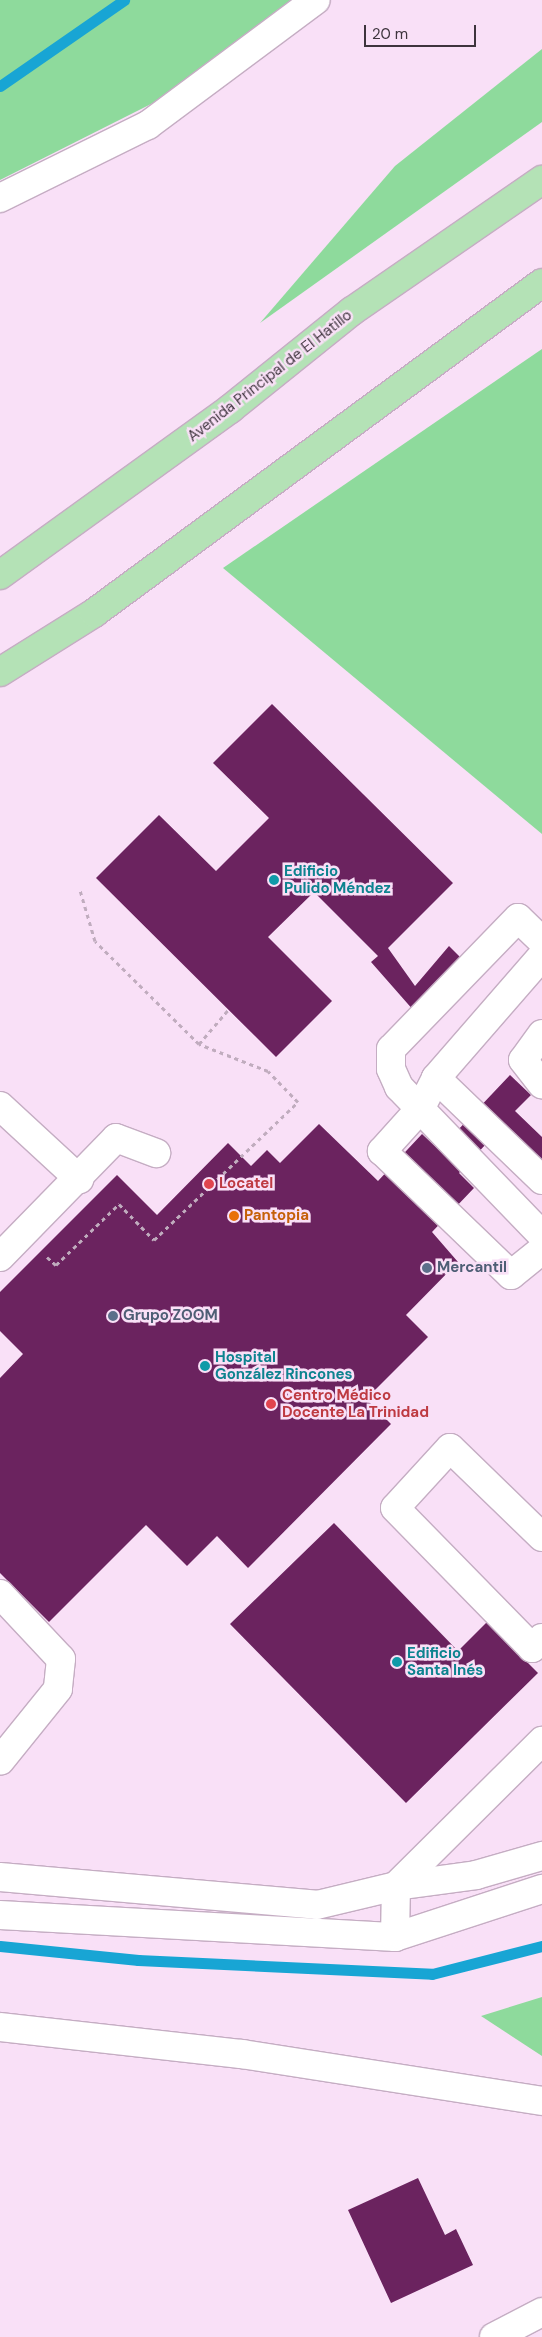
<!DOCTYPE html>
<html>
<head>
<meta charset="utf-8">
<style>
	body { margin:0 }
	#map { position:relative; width:542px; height:2337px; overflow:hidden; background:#f9e0f7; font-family:"DM Sans",sans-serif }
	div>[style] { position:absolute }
	.green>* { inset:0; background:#8eda9c }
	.stream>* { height:11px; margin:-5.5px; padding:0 5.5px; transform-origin:5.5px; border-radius:5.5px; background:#18a5d4 }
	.building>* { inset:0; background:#6b235f }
	.path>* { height:3px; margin-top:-1.5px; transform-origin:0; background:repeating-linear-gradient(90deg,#c0acbe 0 4px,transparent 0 8px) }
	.roads { filter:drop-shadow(1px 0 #c5adc3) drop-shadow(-1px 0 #c5adc3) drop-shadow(0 1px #c5adc3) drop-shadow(0 -1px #c5adc3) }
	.minor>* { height:28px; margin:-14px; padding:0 14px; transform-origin:14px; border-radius:14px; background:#fff }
	.major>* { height:28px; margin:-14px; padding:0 14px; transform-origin:14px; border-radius:14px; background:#b4e2b6 }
	.dots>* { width:14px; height:14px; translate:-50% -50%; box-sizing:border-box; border:2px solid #f9e0f7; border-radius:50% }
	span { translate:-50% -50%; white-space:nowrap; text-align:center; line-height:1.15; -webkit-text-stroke:5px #f9e0f7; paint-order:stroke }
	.street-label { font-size:15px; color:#3e343d }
	.culture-label { font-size:15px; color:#0d838f; font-weight:700 }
	.left { translate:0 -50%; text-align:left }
	.health-label { font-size:15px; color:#be3a42; font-weight:700 }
	.food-label { font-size:15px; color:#c56008; font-weight:700 }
	.service-label { font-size:15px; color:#4e5e75; font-weight:700 }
	.scale { position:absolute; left:364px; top:25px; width:112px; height:22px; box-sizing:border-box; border:2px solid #3e343d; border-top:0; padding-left:6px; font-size:15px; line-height:18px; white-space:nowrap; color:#3e343d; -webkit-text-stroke:4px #f9e0f7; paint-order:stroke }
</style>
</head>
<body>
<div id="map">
	<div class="green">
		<div style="clip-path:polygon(0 0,297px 0,157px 101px,0 180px)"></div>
		<div style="clip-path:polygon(542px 49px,542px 122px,260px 323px,395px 166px)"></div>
		<div style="clip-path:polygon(542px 349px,542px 834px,223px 568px)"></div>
		<div style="clip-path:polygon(542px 1997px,542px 2056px,481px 2016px)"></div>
	</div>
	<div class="stream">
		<div style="left:0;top:86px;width:151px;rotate:-34.7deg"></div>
		<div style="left:0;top:1946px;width:139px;rotate:5.8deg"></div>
		<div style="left:138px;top:1960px;width:294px;rotate:2.7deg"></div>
		<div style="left:432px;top:1974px;width:114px;rotate:-14.3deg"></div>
	</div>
	<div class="building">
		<div style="clip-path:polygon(272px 704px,453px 883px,388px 948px,415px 986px,449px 946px,479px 976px,429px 1028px,371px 962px,378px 956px,314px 892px,268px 937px,332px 1001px,276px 1057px,96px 878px,159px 815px,216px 871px,269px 818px,213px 763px)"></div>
		<div style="clip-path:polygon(510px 1075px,531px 1095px,515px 1111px,542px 1137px,542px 1169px,500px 1129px,459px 1173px,474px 1188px,432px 1232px,458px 1262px,406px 1315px,428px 1337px,366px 1399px,391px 1424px,248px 1568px,217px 1536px,187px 1566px,146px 1525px,49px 1622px,0 1573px,0 1378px,23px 1354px,0 1331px,0 1292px,117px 1175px,157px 1215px,228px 1143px,251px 1166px,267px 1150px,280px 1163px,319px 1124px,378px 1181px,422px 1134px,439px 1150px)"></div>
		<div style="clip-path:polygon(334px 1523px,458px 1651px,487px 1622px,538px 1673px,406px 1803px,230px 1624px)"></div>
		<div style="clip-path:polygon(418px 2178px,445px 2235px,456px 2229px,473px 2265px,391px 2303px,348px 2210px)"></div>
	</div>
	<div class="path">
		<div style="left:199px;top:1044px;width:45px;rotate:-49.5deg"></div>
		<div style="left:47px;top:1257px;width:12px;rotate:42deg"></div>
		<div style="left:56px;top:1265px;width:88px;rotate:-44.1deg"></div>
		<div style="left:119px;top:1204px;width:50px;rotate:45.8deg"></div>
		<div style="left:154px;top:1240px;width:199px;rotate:-43.8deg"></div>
		<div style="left:298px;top:1102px;width:43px;rotate:-134.1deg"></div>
		<div style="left:268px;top:1071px;width:74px;rotate:-158.6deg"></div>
		<div style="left:199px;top:1044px;width:146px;rotate:-135.3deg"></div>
		<div style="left:95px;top:941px;width:53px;rotate:-106.4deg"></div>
	</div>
	<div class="roads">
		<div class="minor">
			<div style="left:0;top:198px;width:165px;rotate:-26.3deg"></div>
			<div style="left:148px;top:125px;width:209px;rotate:-36.7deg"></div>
			<div style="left:542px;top:941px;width:33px;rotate:-136deg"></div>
			<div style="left:518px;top:918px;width:182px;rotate:134.1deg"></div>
			<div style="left:391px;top:1049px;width:20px;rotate:90deg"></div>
			<div style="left:391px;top:1069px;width:20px;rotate:66deg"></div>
			<div style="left:399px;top:1087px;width:206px;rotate:46deg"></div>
			<div style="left:542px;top:956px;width:162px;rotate:131deg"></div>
			<div style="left:436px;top:1078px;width:35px;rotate:117deg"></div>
			<div style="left:420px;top:1109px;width:57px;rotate:132.1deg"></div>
			<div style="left:382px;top:1151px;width:179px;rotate:43.9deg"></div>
			<div style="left:511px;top:1275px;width:40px;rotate:-39deg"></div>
			<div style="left:542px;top:1034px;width:32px;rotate:126deg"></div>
			<div style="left:523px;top:1060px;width:31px;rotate:52deg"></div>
			<div style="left:436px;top:1078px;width:147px;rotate:43.9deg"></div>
			<div style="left:0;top:1106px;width:108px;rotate:42.7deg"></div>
			<div style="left:0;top:1257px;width:166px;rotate:-45.7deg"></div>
			<div style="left:116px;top:1138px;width:43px;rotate:20.6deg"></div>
			<div style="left:542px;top:1537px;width:128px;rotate:-135.9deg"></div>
			<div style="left:450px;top:1448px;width:81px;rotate:132.5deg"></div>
			<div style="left:395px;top:1508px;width:196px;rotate:45.6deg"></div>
			<div style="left:532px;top:1648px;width:14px;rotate:-45deg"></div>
			<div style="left:0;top:1594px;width:89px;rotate:46.8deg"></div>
			<div style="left:61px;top:1659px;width:30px;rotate:96deg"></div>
			<div style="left:58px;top:1689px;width:92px;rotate:128.9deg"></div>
			<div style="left:0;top:1877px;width:318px;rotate:5deg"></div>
			<div style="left:317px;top:1905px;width:81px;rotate:-13.5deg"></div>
			<div style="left:396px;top:1886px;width:81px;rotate:-7.8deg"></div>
			<div style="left:476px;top:1875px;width:69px;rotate:-16.1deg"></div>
			<div style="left:0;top:1915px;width:396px;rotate:3.2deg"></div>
			<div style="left:395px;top:1937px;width:155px;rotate:-18.1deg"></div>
			<div style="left:395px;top:1937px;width:51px;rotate:-88.9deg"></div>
			<div style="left:396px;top:1886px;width:206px;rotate:-44.8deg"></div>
			<div style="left:0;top:2027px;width:244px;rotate:6.4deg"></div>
			<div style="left:242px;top:2054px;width:304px;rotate:8.9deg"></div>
			<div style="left:494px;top:2337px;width:54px;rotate:-27.5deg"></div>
		</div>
		<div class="major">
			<div style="left:0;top:575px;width:284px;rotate:-35.8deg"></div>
			<div style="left:230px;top:409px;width:156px;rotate:-38.8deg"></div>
			<div style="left:352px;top:311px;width:231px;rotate:-34.6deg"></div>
			<div style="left:0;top:672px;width:111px;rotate:-32.1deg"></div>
			<div style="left:94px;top:613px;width:556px;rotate:-36.38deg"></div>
		</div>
	</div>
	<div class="dots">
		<div style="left:274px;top:880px;background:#0f9aa8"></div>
		<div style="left:209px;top:1184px;background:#e0444e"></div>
		<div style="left:234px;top:1216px;background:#e8710a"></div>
		<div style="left:427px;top:1268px;background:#5c6f8a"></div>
		<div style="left:113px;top:1316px;background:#5c6f8a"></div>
		<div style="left:205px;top:1366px;background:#0f9aa8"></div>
		<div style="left:271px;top:1404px;background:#e0444e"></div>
		<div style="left:397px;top:1662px;background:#0f9aa8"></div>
	</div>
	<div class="street-label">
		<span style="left:270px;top:376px;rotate:-38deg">Avenida Principal de El Hatillo</span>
	</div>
	<div class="culture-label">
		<span class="left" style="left:284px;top:880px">Edificio<br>Pulido Méndez</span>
		<span class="left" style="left:215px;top:1366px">Hospital<br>González Rincones</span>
		<span class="left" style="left:407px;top:1662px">Edificio<br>Santa Inés</span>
	</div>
	<div class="health-label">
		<span class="left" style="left:219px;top:1184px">Locatel</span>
		<span class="left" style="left:282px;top:1404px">Centro Médico<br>Docente La Trinidad</span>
	</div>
	<div class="food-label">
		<span class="left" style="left:244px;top:1216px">Pantopia</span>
	</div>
	<div class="service-label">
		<span class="left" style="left:437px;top:1268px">Mercantil</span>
		<span class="left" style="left:123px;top:1316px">Grupo ZOOM</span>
	</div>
	<div class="scale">20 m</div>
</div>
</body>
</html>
